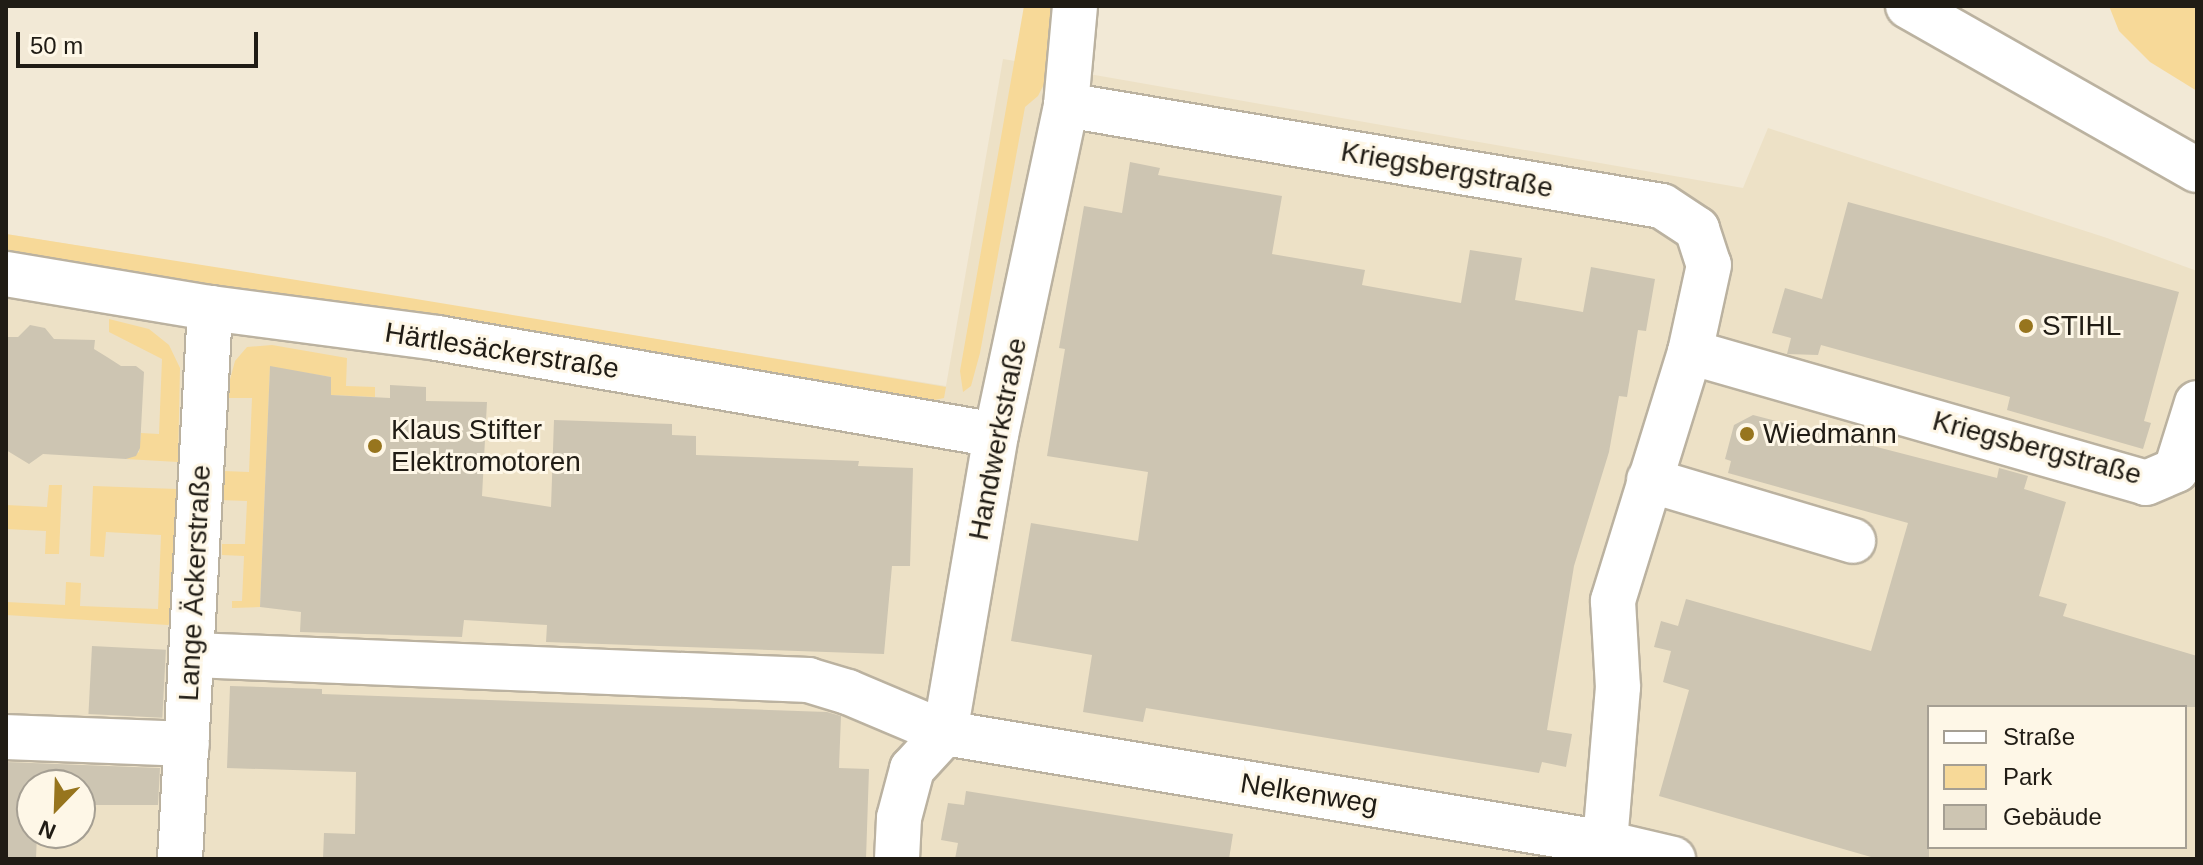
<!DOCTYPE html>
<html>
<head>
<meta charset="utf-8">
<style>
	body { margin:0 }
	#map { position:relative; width:2203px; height:865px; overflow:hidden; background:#f2e9d6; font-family:Helvetica,sans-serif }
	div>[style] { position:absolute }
	.built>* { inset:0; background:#ede1c6 }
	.green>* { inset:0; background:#f7d998 }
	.building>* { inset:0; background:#cdc5b2; transform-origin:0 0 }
	.roads { filter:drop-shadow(2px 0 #bbb2a0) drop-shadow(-2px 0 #bbb2a0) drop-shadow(0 2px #bbb2a0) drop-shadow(0 -2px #bbb2a0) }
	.minor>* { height:44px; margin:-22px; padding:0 22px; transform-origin:22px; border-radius:22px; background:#fff }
	.dots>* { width:22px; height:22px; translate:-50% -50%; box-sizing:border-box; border:4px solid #fef7e7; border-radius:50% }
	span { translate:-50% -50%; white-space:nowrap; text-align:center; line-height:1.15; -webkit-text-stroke:6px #fef7e7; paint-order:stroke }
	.street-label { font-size:28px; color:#201c15 }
	.poi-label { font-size:28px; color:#201c15 }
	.left { translate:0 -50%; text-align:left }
	.frame { position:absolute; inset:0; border:8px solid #201c15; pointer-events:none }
	.legend { position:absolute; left:1927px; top:705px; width:260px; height:144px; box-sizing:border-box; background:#fef7e7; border:2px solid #a59f93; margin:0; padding:10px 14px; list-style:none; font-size:24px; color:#201c15 }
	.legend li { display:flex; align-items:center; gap:16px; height:40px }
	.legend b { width:40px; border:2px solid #a59f93 }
	.north { position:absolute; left:16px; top:769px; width:80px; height:80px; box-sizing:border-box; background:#fef7e7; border:2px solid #a59f93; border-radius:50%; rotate:203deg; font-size:22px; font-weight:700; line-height:32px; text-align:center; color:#201c15 }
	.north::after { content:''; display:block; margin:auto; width:28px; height:36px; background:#97751e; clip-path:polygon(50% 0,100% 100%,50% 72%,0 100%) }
	.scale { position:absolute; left:16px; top:32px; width:242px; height:36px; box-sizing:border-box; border:4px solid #201c15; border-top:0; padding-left:10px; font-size:24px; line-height:28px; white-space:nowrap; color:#201c15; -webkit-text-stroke:6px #fef7e7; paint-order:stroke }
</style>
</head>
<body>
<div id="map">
	<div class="built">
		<div style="clip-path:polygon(evenodd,1003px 59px,1743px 188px,1768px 128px,2107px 238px,2197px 271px,2197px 859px,6px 859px,6px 234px,946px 386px,1003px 59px,1929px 707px,2185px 707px,2185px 847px,1929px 847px,1929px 707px,1003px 59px,32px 785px,80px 785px,80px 833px,32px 833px,32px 785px)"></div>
	</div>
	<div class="green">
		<div style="clip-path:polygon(1024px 6px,1052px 6px,1045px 82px,1038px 96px,1025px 107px,980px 353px,971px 386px,963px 392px,960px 371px)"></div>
		<div style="clip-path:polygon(2109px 6px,2197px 6px,2197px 91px,2150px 62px,2119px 31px)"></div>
		<div style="clip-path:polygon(6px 234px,410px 298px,946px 387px,944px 398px,925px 402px,6px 253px)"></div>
		<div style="clip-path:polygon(109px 319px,149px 329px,169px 345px,180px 368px,178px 462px,126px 459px,139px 452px,141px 433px,159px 434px,162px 359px,109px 332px)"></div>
		<div style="clip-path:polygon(272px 345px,347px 358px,346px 386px,375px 387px,375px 397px,331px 395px,331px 377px,270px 367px,260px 607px,232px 608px,232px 601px,242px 601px,244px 556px,222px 555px,222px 544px,245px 544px,247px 501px,219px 500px,223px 471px,249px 472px,252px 398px,225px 398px,235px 361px,247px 347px)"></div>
		<div style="clip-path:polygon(49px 485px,62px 485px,59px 554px,45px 554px,46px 531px,6px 529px,6px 505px,47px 507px)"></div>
		<div style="clip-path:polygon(93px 486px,177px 489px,172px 622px,168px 625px,6px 615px,6px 602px,65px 605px,66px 582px,81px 583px,80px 606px,158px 609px,161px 535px,106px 532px,104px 557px,90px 556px)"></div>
	</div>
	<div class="building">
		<div style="clip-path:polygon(1130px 162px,1160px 168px,1158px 175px,1282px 196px,1272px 254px,1365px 270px,1362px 285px,1461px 303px,1470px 250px,1522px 258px,1515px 300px,1583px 312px,1591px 267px,1655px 279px,1646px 331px,1638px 330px,1627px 397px,1619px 396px,1609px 452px,1574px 566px,1547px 730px,1572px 734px,1566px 767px,1542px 762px,1539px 773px,1146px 708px,1143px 722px,1083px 712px,1092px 655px,1011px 641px,1031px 523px,1138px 541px,1148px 472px,1047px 456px,1065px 349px,1059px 348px,1084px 206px,1122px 213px)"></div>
		<div style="clip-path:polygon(1848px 202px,2179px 292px,2144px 421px,2151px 423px,2143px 449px,2007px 410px,2010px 397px,1821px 345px,1818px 355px,1787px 354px,1791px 338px,1772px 333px,1785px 288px,1822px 299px)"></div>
		<div style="clip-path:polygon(30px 325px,45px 328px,54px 339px,95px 340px,94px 349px,107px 357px,121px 366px,136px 366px,144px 372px,140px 448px,136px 456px,126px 459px,43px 454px,29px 464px,6px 450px,6px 337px,18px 337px)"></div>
		<div style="clip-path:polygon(270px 366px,331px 377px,331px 395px,390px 398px,390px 385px,426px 387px,426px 401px,487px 402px,482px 496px,551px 507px,554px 420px,672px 424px,672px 435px,696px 436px,696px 455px,859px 461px,858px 466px,913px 468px,910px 566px,892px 566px,884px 654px,546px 642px,547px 625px,464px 620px,462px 637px,300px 632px,301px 612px,260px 607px)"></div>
		<div style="clip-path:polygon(1753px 415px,1997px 478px,1999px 468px,2028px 476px,2024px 489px,2066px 502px,2039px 596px,2067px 604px,2063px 616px,2197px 656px,2197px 707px,1929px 707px,1929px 859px,1878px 859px,1659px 796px,1689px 690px,1663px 682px,1671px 651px,1654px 647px,1661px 621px,1678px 626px,1686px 599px,1871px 651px,1908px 523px,1728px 473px,1731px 461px,1725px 459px,1734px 425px)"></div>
		<div style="left:92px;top:646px;width:74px;height:68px;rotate:3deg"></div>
		<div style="clip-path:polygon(230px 686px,322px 689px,322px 694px,827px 712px,841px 716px,839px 768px,869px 769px,866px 859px,323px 859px,324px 833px,355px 834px,356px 772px,227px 768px)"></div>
		<div style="clip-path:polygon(6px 762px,160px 768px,158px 805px,80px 805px,80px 785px,32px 785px,32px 833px,37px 833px,36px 859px,6px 859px)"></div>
		<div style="clip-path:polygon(966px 791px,1233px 834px,1229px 859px,955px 859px,958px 843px,941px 840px,948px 803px,964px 805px)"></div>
	</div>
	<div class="roads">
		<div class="minor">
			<div style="left:1908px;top:6px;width:332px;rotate:29.6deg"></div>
			<div style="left:1066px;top:105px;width:604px;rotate:9.62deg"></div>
			<div style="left:1662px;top:206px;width:42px;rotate:33.3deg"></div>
			<div style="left:1697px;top:229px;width:38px;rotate:72deg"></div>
			<div style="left:1709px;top:265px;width:89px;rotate:102.3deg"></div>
			<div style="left:1690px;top:352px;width:261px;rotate:107.2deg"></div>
			<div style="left:1613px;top:601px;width:86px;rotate:86.7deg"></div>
			<div style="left:1618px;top:687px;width:157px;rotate:94.8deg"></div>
			<div style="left:6px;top:274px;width:207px;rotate:9.5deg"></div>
			<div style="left:210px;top:308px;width:229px;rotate:7.5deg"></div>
			<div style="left:437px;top:338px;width:567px;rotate:9.84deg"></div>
			<div style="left:1690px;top:352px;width:474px;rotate:16deg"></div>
			<div style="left:2146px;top:483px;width:33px;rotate:-23deg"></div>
			<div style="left:2176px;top:470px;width:70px;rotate:-72.6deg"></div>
			<div style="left:1649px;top:480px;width:213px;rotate:16.6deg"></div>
			<div style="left:193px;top:655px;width:616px;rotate:2.33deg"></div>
			<div style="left:808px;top:680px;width:42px;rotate:16.7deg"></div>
			<div style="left:848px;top:692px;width:105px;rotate:22.9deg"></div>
			<div style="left:945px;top:733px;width:669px;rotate:9.46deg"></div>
			<div style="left:1605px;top:843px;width:70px;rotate:13.2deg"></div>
			<div style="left:6px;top:737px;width:181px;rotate:2.2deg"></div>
			<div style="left:180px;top:859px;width:552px;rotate:-86.88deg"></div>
			<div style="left:897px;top:859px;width:41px;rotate:-87.2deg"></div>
			<div style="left:899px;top:818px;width:51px;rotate:-75.1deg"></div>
			<div style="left:912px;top:769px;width:49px;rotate:-47.5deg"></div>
			<div style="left:945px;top:733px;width:302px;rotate:-80.3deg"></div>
			<div style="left:996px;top:435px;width:337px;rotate:-78deg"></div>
			<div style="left:1066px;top:105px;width:99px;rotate:-84.8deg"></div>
		</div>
	</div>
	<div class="dots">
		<div style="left:2026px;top:326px;background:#97751e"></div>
		<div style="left:1747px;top:434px;background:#97751e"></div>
		<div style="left:375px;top:446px;background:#97751e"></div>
	</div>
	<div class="street-label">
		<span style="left:1447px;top:170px;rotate:10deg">Kriegsbergstraße</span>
		<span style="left:502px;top:351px;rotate:9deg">Härtlesäckerstraße</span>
		<span style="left:998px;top:439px;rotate:-79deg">Handwerkstraße</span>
		<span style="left:2037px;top:448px;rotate:15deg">Kriegsbergstraße</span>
		<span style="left:195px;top:583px;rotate:-87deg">Lange Äckerstraße</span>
		<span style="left:1309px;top:794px;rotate:9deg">Nelkenweg</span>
	</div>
	<div class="poi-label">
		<span class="left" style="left:2042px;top:326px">STIHL</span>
		<span class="left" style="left:391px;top:446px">Klaus Stifter<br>Elektromotoren</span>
		<span class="left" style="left:1763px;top:434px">Wiedmann</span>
	</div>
	<div class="frame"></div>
	<ul class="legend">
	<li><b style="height:10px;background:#fff"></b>Straße</li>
	<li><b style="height:22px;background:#f7d998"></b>Park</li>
	<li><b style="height:22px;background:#cdc5b2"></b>Gebäude</li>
	</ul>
	<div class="north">N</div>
	<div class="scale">50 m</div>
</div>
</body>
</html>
